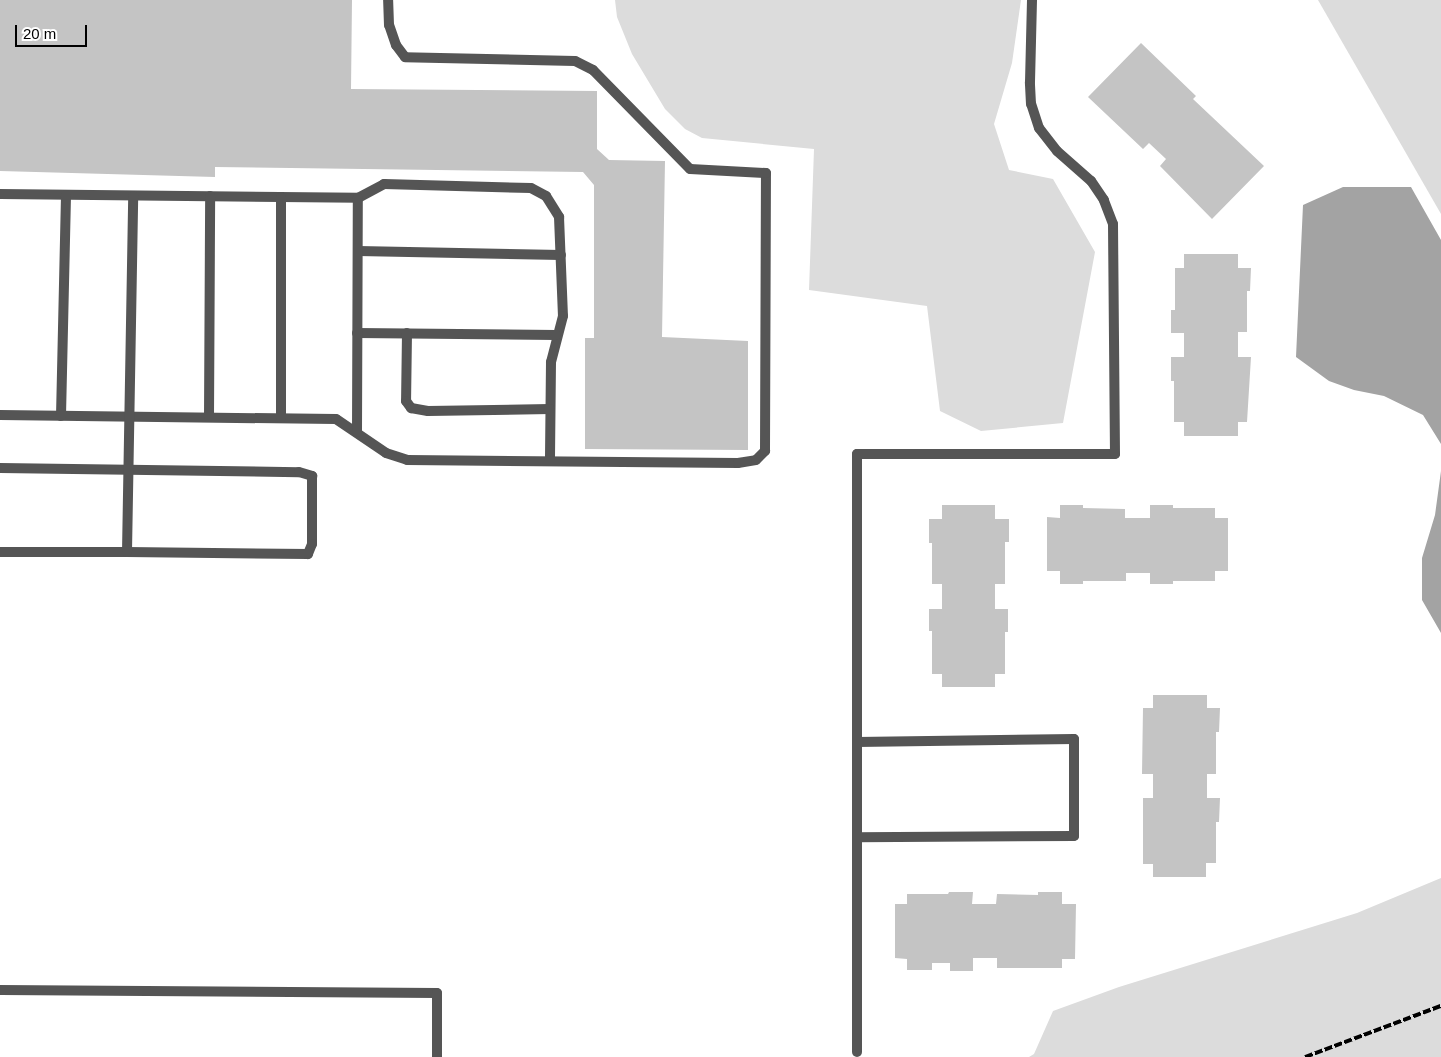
<!DOCTYPE html>
<html>
<head>
<meta charset="utf-8">
<style>
	body { margin:0 }
	#map { position:relative; width:1441px; height:1057px; overflow:hidden; background:#fff; font-family:Helvetica,sans-serif }
	div>[style] { position:absolute }
	.green>* { inset:0; background:#dcdcdc }
	.water>* { inset:0; background:#a3a3a3 }
	.building>* { inset:0; background:#c4c4c4 }
	.lane>* { height:10px; margin:-5px; padding:0 5px; transform-origin:5px; border-radius:5px; background:#555 }
	.rail>* { height:4px; margin-top:-2px; transform-origin:0; background:repeating-linear-gradient(90deg,#000 0 8px,transparent 0 10.5px) }
	span { translate:-50% -50%; white-space:nowrap; text-align:center; line-height:1.15; -webkit-text-stroke:4px #fff; paint-order:stroke }
	.scale { position:absolute; left:15px; top:25px; width:72px; height:22px; box-sizing:border-box; border:2px solid #000; border-top:0; padding-left:6px; font-size:15px; line-height:18px; white-space:nowrap; color:#000; -webkit-text-stroke:4px #fff; paint-order:stroke }
</style>
</head>
<body>
<div id="map">
	<div class="green">
		<div style="clip-path:polygon(615px 0,1021px 0,1012px 63px,994px 124px,1009px 170px,1053px 179px,1095px 252px,1063px 423px,981px 431px,940px 411px,927px 306px,809px 290px,814px 149px,702px 138px,685px 129px,665px 109px,632px 54px,617px 17px)"></div>
		<div style="clip-path:polygon(1318px 0,1441px 0,1441px 214px)"></div>
		<div style="clip-path:polygon(1441px 878px,1441px 1057px,1029px 1057px,1034px 1054px,1053px 1011px,1119px 987px,1357px 913px)"></div>
	</div>
	<div class="water">
		<div style="clip-path:polygon(1343px 187px,1411px 187px,1441px 240px,1441px 444px,1423px 415px,1384px 396px,1354px 390px,1329px 381px,1296px 357px,1303px 205px)"></div>
		<div style="clip-path:polygon(1441px 471px,1441px 633px,1422px 600px,1422px 558px,1435px 515px)"></div>
	</div>
	<div class="building">
		<div style="clip-path:polygon(0 0,352px 0,351px 89px,597px 91px,597px 149px,609px 160px,665px 161px,662px 337px,748px 341px,748px 450px,585px 449px,585px 338px,594px 338px,594px 185px,583px 172px,215px 167px,215px 177px,0 171px)"></div>
		<div style="clip-path:polygon(1141px 43px,1196px 96px,1193px 99px,1264px 166px,1212px 219px,1160px 166px,1166px 159px,1149px 143px,1143px 149px,1088px 97px)"></div>
		<div style="clip-path:polygon(1184px 254px,1238px 254px,1238px 268px,1251px 268px,1250px 291px,1247px 291px,1247px 332px,1238px 332px,1238px 357px,1251px 357px,1247px 422px,1238px 422px,1238px 436px,1184px 436px,1184px 422px,1174px 422px,1174px 381px,1171px 381px,1171px 357px,1184px 357px,1184px 333px,1171px 333px,1171px 310px,1175px 310px,1175px 268px,1184px 268px)"></div>
		<div style="clip-path:polygon(942px 505px,995px 505px,995px 519px,1009px 519px,1009px 542px,1005px 542px,1005px 584px,995px 584px,995px 609px,1008px 609px,1008px 632px,1005px 632px,1005px 674px,995px 674px,995px 687px,942px 687px,942px 674px,932px 674px,932px 631px,929px 631px,929px 609px,942px 609px,942px 584px,932px 584px,932px 543px,929px 543px,929px 519px,942px 519px)"></div>
		<div style="clip-path:polygon(1060px 505px,1083px 505px,1083px 508px,1125px 509px,1125px 518px,1150px 518px,1150px 505px,1173px 505px,1173px 508px,1215px 508px,1215px 518px,1228px 518px,1228px 571px,1215px 571px,1215px 581px,1173px 581px,1173px 584px,1150px 584px,1150px 573px,1126px 573px,1126px 581px,1083px 581px,1083px 584px,1060px 584px,1060px 571px,1047px 571px,1047px 517px,1060px 518px)"></div>
		<div style="clip-path:polygon(1153px 695px,1207px 695px,1207px 708px,1220px 708px,1219px 732px,1216px 732px,1216px 774px,1207px 774px,1207px 798px,1220px 798px,1219px 822px,1216px 822px,1216px 863px,1206px 863px,1206px 877px,1153px 877px,1153px 864px,1143px 864px,1143px 798px,1153px 798px,1153px 774px,1142px 774px,1143px 708px,1153px 708px)"></div>
		<div style="clip-path:polygon(949px 892px,973px 892px,972px 904px,996px 904px,997px 894px,1038px 895px,1038px 892px,1062px 892px,1062px 904px,1076px 904px,1075px 959px,1062px 959px,1062px 968px,997px 968px,997px 958px,973px 958px,973px 971px,950px 971px,950px 963px,932px 963px,932px 970px,907px 970px,907px 959px,895px 958px,895px 904px,907px 904px,907px 894px,948px 894px)"></div>
	</div>
	<div class="lane">
		<div style="left:0;top:194px;width:358px;rotate:0.6deg"></div>
		<div style="left:358px;top:198px;width:30px;rotate:-28deg"></div>
		<div style="left:384px;top:184px;width:147px;rotate:1.6deg"></div>
		<div style="left:531px;top:188px;width:17px;rotate:28deg"></div>
		<div style="left:546px;top:196px;width:25px;rotate:58deg"></div>
		<div style="left:559px;top:217px;width:99px;rotate:87.7deg"></div>
		<div style="left:563px;top:316px;width:48px;rotate:104.6deg"></div>
		<div style="left:551px;top:362px;width:99px;rotate:90.6deg"></div>
		<div style="left:358px;top:251px;width:203px;rotate:1.1deg"></div>
		<div style="left:357px;top:333px;width:199px;rotate:0.6deg"></div>
		<div style="left:407px;top:333px;width:68px;rotate:90.8deg"></div>
		<div style="left:406px;top:401px;width:9px;rotate:54deg"></div>
		<div style="left:411px;top:408px;width:17px;rotate:10deg"></div>
		<div style="left:428px;top:411px;width:122px;rotate:-0.9deg"></div>
		<div style="left:0;top:415px;width:336px;rotate:0.7deg"></div>
		<div style="left:336px;top:419px;width:60px;rotate:34.2deg"></div>
		<div style="left:386px;top:453px;width:22px;rotate:18deg"></div>
		<div style="left:407px;top:460px;width:331px;rotate:0.5deg"></div>
		<div style="left:738px;top:463px;width:18px;rotate:-9deg"></div>
		<div style="left:756px;top:460px;width:13px;rotate:-45deg"></div>
		<div style="left:765px;top:451px;width:278px;rotate:-89.8deg"></div>
		<div style="left:766px;top:173px;width:76px;rotate:-177deg"></div>
		<div style="left:690px;top:169px;width:139px;rotate:-134.4deg"></div>
		<div style="left:593px;top:70px;width:20px;rotate:-153deg"></div>
		<div style="left:575px;top:61px;width:170px;rotate:-178.7deg"></div>
		<div style="left:405px;top:57px;width:15px;rotate:-127deg"></div>
		<div style="left:396px;top:45px;width:21px;rotate:-109deg"></div>
		<div style="left:389px;top:25px;width:25px;rotate:-92deg"></div>
		<div style="left:61px;top:416px;width:221px;rotate:-88.7deg"></div>
		<div style="left:209px;top:417px;width:221px;rotate:-89.7deg"></div>
		<div style="left:281px;top:418px;width:221px;rotate:-90deg"></div>
		<div style="left:357px;top:432px;width:234px;rotate:-89.8deg"></div>
		<div style="left:0;top:468px;width:299px;rotate:0.8deg"></div>
		<div style="left:299px;top:472px;width:14px;rotate:17deg"></div>
		<div style="left:312px;top:476px;width:68px;rotate:90deg"></div>
		<div style="left:312px;top:544px;width:11px;rotate:112deg"></div>
		<div style="left:308px;top:554px;width:181px;rotate:-179.4deg"></div>
		<div style="left:0;top:552px;width:127px"></div>
		<div style="left:127px;top:552px;width:356px;rotate:-89deg"></div>
		<div style="left:857px;top:742px;width:217px;rotate:-0.8deg"></div>
		<div style="left:1074px;top:739px;width:97px;rotate:90deg"></div>
		<div style="left:1074px;top:836px;width:217px;rotate:179.7deg"></div>
		<div style="left:0;top:990px;width:437px;rotate:0.4deg"></div>
		<div style="left:437px;top:993px;width:64px;rotate:90deg"></div>
		<div style="left:857px;top:1052px;width:598px;rotate:-90deg"></div>
		<div style="left:857px;top:454px;width:258px"></div>
		<div style="left:1115px;top:454px;width:230px;rotate:-90.5deg"></div>
		<div style="left:1113px;top:224px;width:26px;rotate:-111deg"></div>
		<div style="left:1104px;top:200px;width:23px;rotate:-124deg"></div>
		<div style="left:1091px;top:181px;width:45px;rotate:-138.6deg"></div>
		<div style="left:1057px;top:151px;width:29px;rotate:-128deg"></div>
		<div style="left:1039px;top:128px;width:25px;rotate:-108deg"></div>
		<div style="left:1031px;top:104px;width:22px;rotate:-93deg"></div>
		<div style="left:1030px;top:82px;width:82px;rotate:-88.6deg"></div>
	</div>
	<div class="rail">
		<div style="left:1305px;top:1057px;width:145px;rotate:-20.6deg"></div>
	</div>
	<div class="scale">20 m</div>
</div>
</body>
</html>
